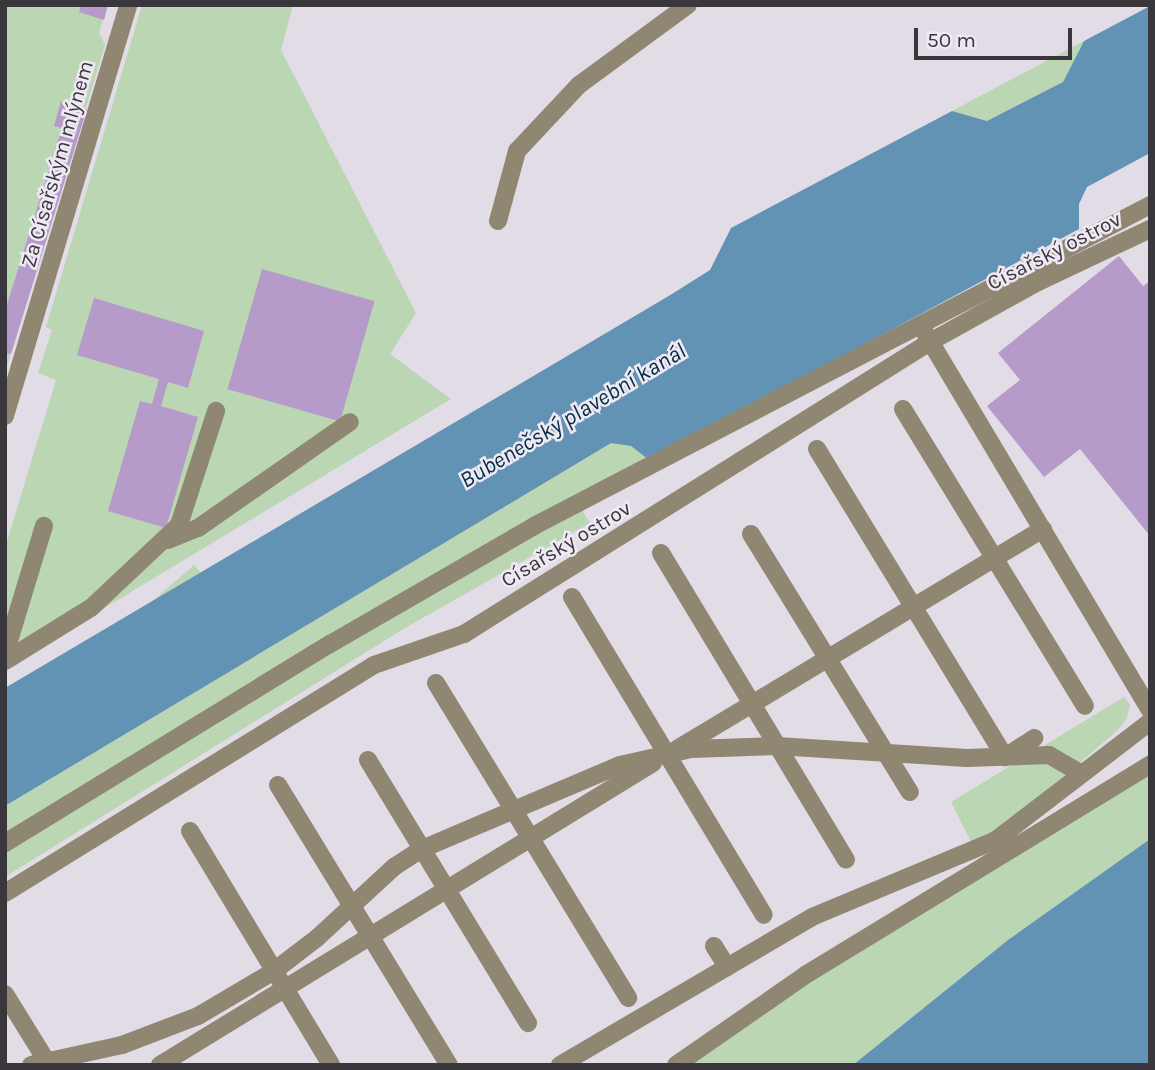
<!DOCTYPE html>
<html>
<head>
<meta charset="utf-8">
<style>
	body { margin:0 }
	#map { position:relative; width:1155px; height:1070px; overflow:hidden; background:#e2dce7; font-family:Karla,sans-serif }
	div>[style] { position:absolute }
	.green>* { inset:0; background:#bbd6b3; transform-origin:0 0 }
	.water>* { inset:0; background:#6293b5 }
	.building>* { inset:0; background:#b59aca; transform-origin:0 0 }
	.minor>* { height:18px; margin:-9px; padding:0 9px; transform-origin:9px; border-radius:9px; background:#8f8771 }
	span { translate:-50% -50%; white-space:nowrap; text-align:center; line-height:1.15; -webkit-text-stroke:5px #efe9f4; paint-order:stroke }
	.street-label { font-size:21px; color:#3a373c }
	.water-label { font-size:23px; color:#042e46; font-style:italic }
	.frame { position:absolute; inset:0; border:7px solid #3a373c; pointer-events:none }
	.scale { position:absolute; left:914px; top:28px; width:158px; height:32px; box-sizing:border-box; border:4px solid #3a373c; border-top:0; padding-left:9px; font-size:21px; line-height:24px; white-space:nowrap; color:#3a373c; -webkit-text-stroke:5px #efe9f4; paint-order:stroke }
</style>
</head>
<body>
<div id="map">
	<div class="green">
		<div style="clip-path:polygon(5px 5px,108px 5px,99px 32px,105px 45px,5px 373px)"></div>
		<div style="clip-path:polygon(142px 5px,293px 5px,281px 50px,416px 313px,390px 354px,451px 399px,5px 668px,5px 548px,56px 380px,38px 373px,52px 330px,46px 327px)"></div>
		<div style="clip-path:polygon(1084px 41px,1063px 82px,987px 121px,952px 111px)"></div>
		<div style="clip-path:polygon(611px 442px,631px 446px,649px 460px,574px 497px,590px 523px,405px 628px,5px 877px,5px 806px)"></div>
		<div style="left:194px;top:565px;width:11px;height:219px;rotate:49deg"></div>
		<div style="clip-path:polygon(1124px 697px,1130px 705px,1127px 718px,1118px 730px,1013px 820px,972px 844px,951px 802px)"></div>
		<div style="clip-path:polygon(1150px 774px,1150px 839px,1008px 940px,853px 1065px,691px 1065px,811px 979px)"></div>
	</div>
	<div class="water">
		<div style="clip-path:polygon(1150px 6px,1150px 153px,1087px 187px,1079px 204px,1079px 229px,649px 460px,631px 446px,611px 443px,5px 806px,5px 688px,672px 294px,710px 270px,731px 228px,952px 111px,987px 121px,1063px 82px,1084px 41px)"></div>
		<div style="clip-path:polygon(1150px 839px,1150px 1065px,853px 1065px,1008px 940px)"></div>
	</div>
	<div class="building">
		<div style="clip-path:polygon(81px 5px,108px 5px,104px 20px,79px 12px)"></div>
		<div style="clip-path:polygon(61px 101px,87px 109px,11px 354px,5px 353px,5px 311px,62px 128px,54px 126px)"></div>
		<div style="clip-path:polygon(1119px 256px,1143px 286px,1150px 281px,1150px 536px,1080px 449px,1044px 477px,987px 406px,1020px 380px,998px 353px)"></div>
		<div style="left:262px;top:269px;width:117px;height:125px;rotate:16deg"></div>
		<div style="clip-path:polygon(94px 298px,204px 331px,188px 388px,168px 382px,161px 406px,198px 417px,166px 528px,108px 511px,140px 401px,152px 404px,159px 379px,77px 355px)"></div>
	</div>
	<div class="minor">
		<div style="left:498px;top:221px;width:73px;rotate:-74.8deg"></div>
		<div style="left:517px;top:151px;width:91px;rotate:-46.8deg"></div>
		<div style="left:579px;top:85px;width:135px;rotate:-36.3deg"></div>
		<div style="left:924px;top:331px;width:441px;rotate:59.2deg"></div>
		<div style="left:903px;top:409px;width:348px;rotate:58.5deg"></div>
		<div style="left:5px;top:416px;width:429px;rotate:-73.3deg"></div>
		<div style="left:817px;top:449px;width:361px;rotate:58.6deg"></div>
		<div style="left:1005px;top:757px;width:35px;rotate:-33deg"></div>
		<div style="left:751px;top:534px;width:303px;rotate:58.4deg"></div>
		<div style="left:168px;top:540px;width:32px;rotate:-22deg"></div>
		<div style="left:198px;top:528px;width:185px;rotate:-34.9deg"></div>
		<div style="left:661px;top:553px;width:358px;rotate:58.9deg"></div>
		<div style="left:572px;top:597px;width:371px;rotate:58.9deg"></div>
		<div style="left:5px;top:654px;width:134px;rotate:-73.1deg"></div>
		<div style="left:5px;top:661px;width:102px;rotate:-31.8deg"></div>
		<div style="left:92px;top:607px;width:120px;rotate:-43.3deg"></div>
		<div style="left:179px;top:525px;width:120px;rotate:-72deg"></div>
		<div style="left:436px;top:683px;width:369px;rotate:58.6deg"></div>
		<div style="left:677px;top:749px;width:427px;rotate:-31deg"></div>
		<div style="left:368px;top:760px;width:308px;rotate:58.7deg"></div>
		<div style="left:278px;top:785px;width:328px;rotate:58.6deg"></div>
		<div style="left:190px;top:831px;width:273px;rotate:58.9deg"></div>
		<div style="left:5px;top:843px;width:381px;rotate:-31.5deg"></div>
		<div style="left:330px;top:644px;width:236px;rotate:-30deg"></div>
		<div style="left:534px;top:526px;width:695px;rotate:-27.52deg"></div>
		<div style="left:5px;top:893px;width:434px;rotate:-31.7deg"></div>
		<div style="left:374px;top:665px;width:95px;rotate:-19deg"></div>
		<div style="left:464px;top:634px;width:550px;rotate:-32.07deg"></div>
		<div style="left:930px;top:342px;width:124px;rotate:-29.1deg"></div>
		<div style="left:1038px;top:282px;width:124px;rotate:-25.3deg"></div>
		<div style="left:714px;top:946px;width:25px;rotate:58deg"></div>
		<div style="left:5px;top:994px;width:84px;rotate:58.2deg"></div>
		<div style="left:31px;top:1065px;width:93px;rotate:-12.4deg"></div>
		<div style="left:122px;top:1045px;width:81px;rotate:-20.9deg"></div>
		<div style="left:198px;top:1016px;width:88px;rotate:-30.6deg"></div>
		<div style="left:274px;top:971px;width:54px;rotate:-37.5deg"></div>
		<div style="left:317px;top:938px;width:105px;rotate:-42.7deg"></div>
		<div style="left:394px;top:867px;width:33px;rotate:-33deg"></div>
		<div style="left:422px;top:849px;width:215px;rotate:-23deg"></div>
		<div style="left:620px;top:765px;width:73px;rotate:-12.7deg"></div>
		<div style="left:691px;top:749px;width:86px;rotate:-2deg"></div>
		<div style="left:777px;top:746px;width:190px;rotate:3.6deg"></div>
		<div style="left:967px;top:758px;width:82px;rotate:-2.1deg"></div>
		<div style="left:1049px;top:755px;width:36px;rotate:30deg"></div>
		<div style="left:160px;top:1065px;width:578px;rotate:-31.49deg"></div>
		<div style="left:560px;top:1065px;width:292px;rotate:-30.4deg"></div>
		<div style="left:812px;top:917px;width:199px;rotate:-22.7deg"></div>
		<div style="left:996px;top:840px;width:194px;rotate:-37.5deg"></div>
		<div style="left:676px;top:1065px;width:160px;rotate:-34.8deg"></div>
		<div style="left:807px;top:974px;width:402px;rotate:-31.4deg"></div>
	</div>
	<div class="street-label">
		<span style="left:57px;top:164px;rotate:-74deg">Za Císařským mlýnem</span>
		<span style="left:1054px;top:251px;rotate:-27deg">Císařský ostrov</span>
		<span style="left:566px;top:544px;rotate:-31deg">Císařský ostrov</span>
	</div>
	<div class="water-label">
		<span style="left:573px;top:416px;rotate:-31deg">Bubenečský plavební kanál</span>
	</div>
	<div class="frame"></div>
	<div class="scale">50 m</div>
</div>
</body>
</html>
